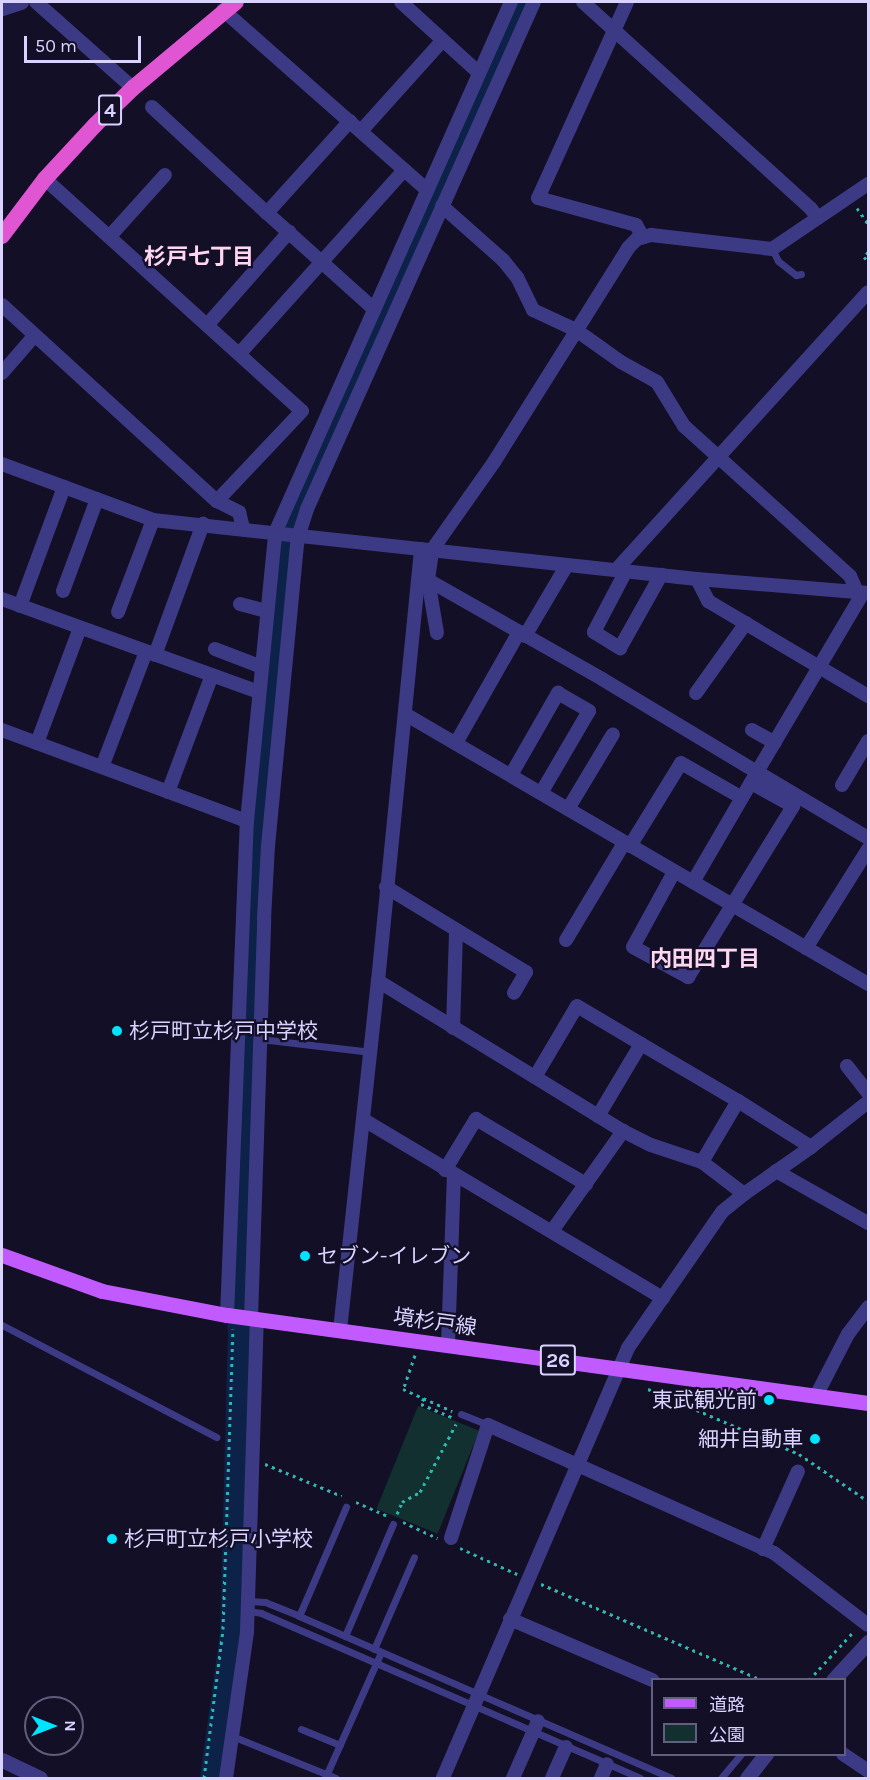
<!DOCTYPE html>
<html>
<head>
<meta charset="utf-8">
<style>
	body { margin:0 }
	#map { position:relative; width:870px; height:1780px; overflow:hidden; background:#130f26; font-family:Karla,"Noto Sans JP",sans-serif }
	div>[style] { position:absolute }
	.green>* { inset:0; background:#12302f; transform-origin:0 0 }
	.river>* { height:28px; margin:-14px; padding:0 14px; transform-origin:14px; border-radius:14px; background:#0c2248 }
	.path>* { height:3px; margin-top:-1.5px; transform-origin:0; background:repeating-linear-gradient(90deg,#2fb8b0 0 3px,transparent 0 7.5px) }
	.service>* { height:7px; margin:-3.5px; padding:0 3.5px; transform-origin:3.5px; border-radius:3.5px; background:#3d3a85 }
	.minor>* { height:14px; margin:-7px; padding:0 7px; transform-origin:7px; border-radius:7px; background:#3d3a85 }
	.tertiary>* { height:15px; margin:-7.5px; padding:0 7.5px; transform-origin:7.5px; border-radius:7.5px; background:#3d3a85 }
	.primary>* { height:15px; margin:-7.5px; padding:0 7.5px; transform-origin:7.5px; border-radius:7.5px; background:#c25bff }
	.trunk>* { height:16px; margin:-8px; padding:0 8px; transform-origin:8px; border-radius:8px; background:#e055d1 }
	.dots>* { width:16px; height:16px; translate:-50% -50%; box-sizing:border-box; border:3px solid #130f26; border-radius:50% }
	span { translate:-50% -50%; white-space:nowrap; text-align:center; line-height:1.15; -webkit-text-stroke:4.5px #130f26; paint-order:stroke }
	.shield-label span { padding:2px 4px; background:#130f26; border:2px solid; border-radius:4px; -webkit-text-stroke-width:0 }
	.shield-label { font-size:20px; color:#d9d4ff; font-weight:700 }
	.poi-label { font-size:21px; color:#d9d4ff }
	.left { translate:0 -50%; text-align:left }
	.right { translate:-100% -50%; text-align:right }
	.street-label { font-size:21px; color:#d9d4ff }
	.neighbourhood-label { font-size:22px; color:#ffd6f0; font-weight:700 }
	.frame { position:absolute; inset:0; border:3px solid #d9d4ff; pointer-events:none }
	.legend { position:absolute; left:651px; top:1678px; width:195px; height:78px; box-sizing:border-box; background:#130f26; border:2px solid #625e7d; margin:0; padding:8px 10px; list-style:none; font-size:18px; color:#d9d4ff }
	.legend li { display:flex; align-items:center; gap:12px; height:30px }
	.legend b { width:30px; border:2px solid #625e7d }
	.north { position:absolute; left:24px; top:1696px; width:60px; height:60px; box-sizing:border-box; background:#130f26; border:2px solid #625e7d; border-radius:50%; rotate:90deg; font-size:16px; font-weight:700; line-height:24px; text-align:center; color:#d9d4ff }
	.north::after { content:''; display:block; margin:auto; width:21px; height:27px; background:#00e5ff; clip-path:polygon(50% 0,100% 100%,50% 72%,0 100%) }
	.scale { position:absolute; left:24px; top:36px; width:117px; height:27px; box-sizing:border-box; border:3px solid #d9d4ff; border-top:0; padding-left:8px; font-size:18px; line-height:21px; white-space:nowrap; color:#d9d4ff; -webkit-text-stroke:4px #130f26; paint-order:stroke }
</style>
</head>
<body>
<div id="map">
	<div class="green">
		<div style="left:418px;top:1406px;width:66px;height:111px;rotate:22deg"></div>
	</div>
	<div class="river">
		<div style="left:214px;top:1778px;width:146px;rotate:-82.1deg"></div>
		<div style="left:234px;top:1633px;width:300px;rotate:-88.5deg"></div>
		<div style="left:242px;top:1333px;width:33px;rotate:-95deg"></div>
		<div style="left:239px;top:1300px;width:459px;rotate:-87.8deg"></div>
		<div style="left:257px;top:841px;width:325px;rotate:-84deg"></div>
		<div style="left:291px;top:518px;width:566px;rotate:-65.79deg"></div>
	</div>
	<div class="path">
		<div style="left:857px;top:208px;width:19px;rotate:55deg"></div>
		<div style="left:868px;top:252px;width:6px;rotate:129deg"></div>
		<div style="left:864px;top:257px;width:6px;rotate:45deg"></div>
		<div style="left:415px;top:1355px;width:36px;rotate:109deg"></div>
		<div style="left:403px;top:1389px;width:54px;rotate:24.2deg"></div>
		<div style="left:648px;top:1389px;width:164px;rotate:23.3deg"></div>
		<div style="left:799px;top:1454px;width:83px;rotate:34.3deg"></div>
		<div style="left:424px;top:1398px;width:7px;rotate:117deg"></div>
		<div style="left:421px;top:1404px;width:34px;rotate:23deg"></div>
		<div style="left:265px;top:1464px;width:83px;rotate:22.6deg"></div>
		<div style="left:356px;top:1502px;width:35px;rotate:24deg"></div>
		<div style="left:397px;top:1514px;width:13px;rotate:-67deg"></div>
		<div style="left:402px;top:1502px;width:21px;rotate:-29deg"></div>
		<div style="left:420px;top:1492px;width:77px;rotate:-62.1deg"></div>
		<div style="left:403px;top:1522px;width:38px;rotate:25deg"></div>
		<div style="left:460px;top:1548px;width:63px;rotate:24.5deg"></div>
		<div style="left:541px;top:1584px;width:241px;rotate:23.5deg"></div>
		<div style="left:809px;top:1680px;width:67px;rotate:-47.4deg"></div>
		<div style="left:204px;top:1778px;width:150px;rotate:-82.7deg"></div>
		<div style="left:223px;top:1629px;width:300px;rotate:-88.1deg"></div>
	</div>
	<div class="service">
		<div style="left:772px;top:249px;width:13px;rotate:63deg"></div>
		<div style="left:778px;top:261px;width:23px;rotate:38deg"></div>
		<div style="left:796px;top:275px;width:5px;rotate:-11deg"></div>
		<div style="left:260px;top:1039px;width:112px;rotate:6.7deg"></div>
		<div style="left:2px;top:1325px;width:242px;rotate:27.6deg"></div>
		<div style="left:461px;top:1414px;width:29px;rotate:22deg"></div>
		<div style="left:249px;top:1601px;width:16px;rotate:4deg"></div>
		<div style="left:265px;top:1602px;width:37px;rotate:22deg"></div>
		<div style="left:299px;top:1616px;width:406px;rotate:23.5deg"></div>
		<div style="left:249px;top:1611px;width:12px;rotate:9deg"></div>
		<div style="left:261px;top:1613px;width:413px;rotate:23.5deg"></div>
		<div style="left:299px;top:1616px;width:119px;rotate:-66.7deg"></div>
		<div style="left:345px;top:1636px;width:122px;rotate:-66.8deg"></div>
		<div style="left:374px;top:1649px;width:100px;rotate:-66.5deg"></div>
		<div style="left:301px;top:1729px;width:42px;rotate:22.3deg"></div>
		<div style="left:232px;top:1736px;width:112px;rotate:22deg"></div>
		<div style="left:325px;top:1778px;width:138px;rotate:-66deg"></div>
		<div style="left:721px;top:1778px;width:31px;rotate:-50deg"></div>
	</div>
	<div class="minor">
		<div style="left:36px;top:2px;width:130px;rotate:41.6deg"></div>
		<div style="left:401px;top:2px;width:105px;rotate:42.3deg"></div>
		<div style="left:583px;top:2px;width:308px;rotate:42.2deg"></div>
		<div style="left:811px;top:209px;width:11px;rotate:52deg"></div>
		<div style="left:627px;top:2px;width:215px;rotate:114.4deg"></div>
		<div style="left:538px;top:198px;width:102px;rotate:15.4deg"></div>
		<div style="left:636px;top:225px;width:14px;rotate:60deg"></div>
		<div style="left:223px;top:10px;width:272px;rotate:41.4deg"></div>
		<div style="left:152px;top:107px;width:156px;rotate:42.7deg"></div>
		<div style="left:350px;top:121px;width:124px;rotate:132.1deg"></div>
		<div style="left:267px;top:213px;width:144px;rotate:41.9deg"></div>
		<div style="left:361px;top:131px;width:122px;rotate:-48deg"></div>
		<div style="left:45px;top:179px;width:346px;rotate:42.1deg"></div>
		<div style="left:302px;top:411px;width:124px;rotate:133.4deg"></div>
		<div style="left:442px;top:206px;width:81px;rotate:41.5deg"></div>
		<div style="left:503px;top:260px;width:22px;rotate:51deg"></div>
		<div style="left:517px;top:277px;width:37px;rotate:64deg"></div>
		<div style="left:533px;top:310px;width:47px;rotate:24.9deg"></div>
		<div style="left:576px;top:330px;width:55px;rotate:35.4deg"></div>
		<div style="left:621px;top:362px;width:41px;rotate:29.1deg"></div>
		<div style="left:657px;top:382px;width:52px;rotate:58.5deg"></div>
		<div style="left:684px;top:426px;width:224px;rotate:42.1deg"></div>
		<div style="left:850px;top:576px;width:17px;rotate:66deg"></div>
		<div style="left:110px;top:236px;width:82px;rotate:-48deg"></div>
		<div style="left:2px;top:305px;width:291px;rotate:42.4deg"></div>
		<div style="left:217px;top:501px;width:25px;rotate:27deg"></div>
		<div style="left:239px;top:512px;width:16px;rotate:76deg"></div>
		<div style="left:208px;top:324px;width:123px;rotate:-48.6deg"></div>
		<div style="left:240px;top:353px;width:246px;rotate:-48.1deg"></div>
		<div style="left:2px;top:373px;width:50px;rotate:-49deg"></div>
		<div style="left:2px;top:464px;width:161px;rotate:20.3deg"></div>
		<div style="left:153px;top:520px;width:547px;rotate:6.19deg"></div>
		<div style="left:697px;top:579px;width:172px;rotate:4.7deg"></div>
		<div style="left:616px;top:570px;width:375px;rotate:-47.8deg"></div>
		<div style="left:626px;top:571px;width:69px;rotate:117.7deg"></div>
		<div style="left:594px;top:632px;width:31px;rotate:32deg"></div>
		<div style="left:620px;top:648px;width:84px;rotate:-60.7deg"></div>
		<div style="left:697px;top:579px;width:25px;rotate:63deg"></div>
		<div style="left:708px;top:601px;width:186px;rotate:30.7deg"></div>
		<div style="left:428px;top:580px;width:200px;rotate:29.6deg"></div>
		<div style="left:602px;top:679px;width:181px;rotate:31deg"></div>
		<div style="left:757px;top:772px;width:208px;rotate:-59.4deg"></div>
		<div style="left:63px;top:591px;width:98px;rotate:-69.7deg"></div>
		<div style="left:2px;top:599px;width:273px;rotate:19.9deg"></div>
		<div style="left:240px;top:604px;width:28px;rotate:15deg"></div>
		<div style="left:20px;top:606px;width:127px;rotate:-69.7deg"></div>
		<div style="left:118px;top:612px;width:98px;rotate:-69.2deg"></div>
		<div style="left:437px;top:633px;width:54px;rotate:-99.6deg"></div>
		<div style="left:428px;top:580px;width:30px;rotate:-82deg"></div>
		<div style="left:432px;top:550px;width:108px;rotate:-54.8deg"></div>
		<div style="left:494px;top:462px;width:252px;rotate:-57.9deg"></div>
		<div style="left:628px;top:248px;width:13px;rotate:-45deg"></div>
		<div style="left:637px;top:239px;width:15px;rotate:-16deg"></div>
		<div style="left:651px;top:235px;width:122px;rotate:6.6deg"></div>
		<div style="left:772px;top:249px;width:116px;rotate:-34.1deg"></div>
		<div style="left:525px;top:636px;width:82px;rotate:-59.4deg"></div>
		<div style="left:215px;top:649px;width:50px;rotate:21deg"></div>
		<div style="left:155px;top:655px;width:140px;rotate:-69.9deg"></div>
		<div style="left:696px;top:693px;width:86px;rotate:-54.5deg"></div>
		<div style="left:405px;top:714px;width:536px;rotate:30.25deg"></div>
		<div style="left:2px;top:730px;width:261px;rotate:20.4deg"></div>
		<div style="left:752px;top:730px;width:26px;rotate:29deg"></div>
		<div style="left:37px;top:743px;width:123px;rotate:-69.5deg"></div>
		<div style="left:456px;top:743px;width:128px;rotate:-60.4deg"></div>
		<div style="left:102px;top:767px;width:123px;rotate:-69.1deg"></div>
		<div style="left:511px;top:775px;width:95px;rotate:-60.2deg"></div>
		<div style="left:558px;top:693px;width:36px;rotate:30deg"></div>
		<div style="left:589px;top:711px;width:95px;rotate:120.3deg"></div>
		<div style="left:842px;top:785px;width:51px;rotate:-59.4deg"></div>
		<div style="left:168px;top:792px;width:125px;rotate:-69.4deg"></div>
		<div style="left:568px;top:809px;width:87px;rotate:-59deg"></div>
		<div style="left:630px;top:846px;width:97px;rotate:-58.4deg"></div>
		<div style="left:681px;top:763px;width:70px;rotate:29.8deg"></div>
		<div style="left:674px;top:872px;width:85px;rotate:118.7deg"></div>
		<div style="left:633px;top:947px;width:63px;rotate:28.6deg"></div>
		<div style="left:688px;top:977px;width:201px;rotate:-58.4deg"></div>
		<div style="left:793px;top:806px;width:48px;rotate:-151.3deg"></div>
		<div style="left:693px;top:882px;width:127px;rotate:-59.8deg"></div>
		<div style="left:757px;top:772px;width:129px;rotate:30.7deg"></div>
		<div style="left:386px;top:887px;width:164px;rotate:31.3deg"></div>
		<div style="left:526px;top:972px;width:24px;rotate:120deg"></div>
		<div style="left:566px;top:940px;width:113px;rotate:-59.1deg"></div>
		<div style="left:806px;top:948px;width:117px;rotate:-57.9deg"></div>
		<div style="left:378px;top:981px;width:434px;rotate:-84.3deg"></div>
		<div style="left:453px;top:1028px;width:98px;rotate:-88.2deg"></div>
		<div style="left:641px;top:1044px;width:113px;rotate:30.4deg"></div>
		<div style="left:847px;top:1066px;width:34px;rotate:52deg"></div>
		<div style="left:535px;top:1077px;width:82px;rotate:-59.4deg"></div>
		<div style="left:577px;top:1006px;width:74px;rotate:30.7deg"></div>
		<div style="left:641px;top:1044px;width:84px;rotate:120.8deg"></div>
		<div style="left:364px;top:1120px;width:348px;rotate:30.8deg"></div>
		<div style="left:702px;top:1162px;width:71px;rotate:-59.5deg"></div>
		<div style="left:738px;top:1101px;width:86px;rotate:32.2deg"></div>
		<div style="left:445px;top:1170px;width:60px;rotate:-58.7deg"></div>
		<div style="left:476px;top:1119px;width:128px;rotate:30.6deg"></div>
		<div style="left:776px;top:1171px;width:106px;rotate:29.5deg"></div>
		<div style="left:744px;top:1194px;width:82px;rotate:-35deg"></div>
		<div style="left:811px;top:1147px;width:73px;rotate:-38.3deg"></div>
		<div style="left:552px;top:1231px;width:123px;rotate:-54.6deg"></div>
		<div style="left:227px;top:1315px;width:494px;rotate:-87.7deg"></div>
		<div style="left:247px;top:821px;width:289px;rotate:-84.4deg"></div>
		<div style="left:275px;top:533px;width:581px;rotate:-66.04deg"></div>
		<div style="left:251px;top:1319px;width:400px;rotate:-88.1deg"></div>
		<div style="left:264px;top:919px;width:73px;rotate:-86.9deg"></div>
		<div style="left:268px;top:846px;width:310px;rotate:-84.5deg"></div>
		<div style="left:298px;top:537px;width:29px;rotate:-72deg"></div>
		<div style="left:307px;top:509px;width:555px;rotate:-65.88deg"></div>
		<div style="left:340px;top:1330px;width:351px;rotate:-83.8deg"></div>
		<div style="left:378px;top:981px;width:287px;rotate:31.5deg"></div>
		<div style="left:623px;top:1131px;width:31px;rotate:27deg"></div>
		<div style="left:651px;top:1145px;width:54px;rotate:18.4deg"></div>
		<div style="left:702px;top:1162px;width:53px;rotate:37.3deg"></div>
		<div style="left:744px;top:1194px;width:28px;rotate:141deg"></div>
		<div style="left:722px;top:1212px;width:165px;rotate:124.7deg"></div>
		<div style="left:628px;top:1348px;width:468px;rotate:113.3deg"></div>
		<div style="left:448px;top:1345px;width:170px;rotate:-88deg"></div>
		<div style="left:816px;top:1396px;width:70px;rotate:-62.7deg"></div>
		<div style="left:848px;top:1334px;width:34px;rotate:-53deg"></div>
		<div style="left:451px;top:1538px;width:119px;rotate:-71.9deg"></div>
		<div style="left:488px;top:1425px;width:313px;rotate:24.1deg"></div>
		<div style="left:774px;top:1553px;width:118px;rotate:37.5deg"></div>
		<div style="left:763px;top:1549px;width:85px;rotate:-65.8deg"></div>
		<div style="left:510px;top:1619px;width:155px;rotate:23.2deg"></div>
		<div style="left:843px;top:1754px;width:30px;rotate:34deg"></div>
		<div style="left:226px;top:1778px;width:148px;rotate:-81.8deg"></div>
		<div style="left:247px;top:1632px;width:312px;rotate:-88.2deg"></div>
		<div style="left:513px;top:1778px;width:62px;rotate:-66.3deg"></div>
		<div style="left:552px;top:1778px;width:34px;rotate:-66deg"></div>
		<div style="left:601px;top:1778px;width:15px;rotate:-67deg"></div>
	</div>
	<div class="tertiary">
		<div style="left:2px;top:8px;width:20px;rotate:-18deg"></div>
		<div style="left:833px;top:1680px;width:52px;rotate:-47.4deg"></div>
		<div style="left:2px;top:1760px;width:42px;rotate:25.3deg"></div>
		<div style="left:747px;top:1778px;width:31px;rotate:-52deg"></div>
	</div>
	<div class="primary">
		<div style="left:2px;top:1255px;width:106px;rotate:19.8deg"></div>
		<div style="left:102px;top:1291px;width:127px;rotate:10.9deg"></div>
		<div style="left:227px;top:1315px;width:647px;rotate:7.82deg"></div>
	</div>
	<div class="trunk">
		<div style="left:2px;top:236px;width:71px;rotate:-53deg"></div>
		<div style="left:45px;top:179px;width:74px;rotate:-47.2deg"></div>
		<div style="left:95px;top:125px;width:53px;rotate:-44.2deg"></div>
		<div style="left:133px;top:88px;width:134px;rotate:-39.9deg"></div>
	</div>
	<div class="dots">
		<div style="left:117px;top:1031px;background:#00e5ff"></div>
		<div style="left:305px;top:1256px;background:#00e5ff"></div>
		<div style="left:769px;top:1400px;background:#00e5ff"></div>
		<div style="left:815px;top:1439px;background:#00e5ff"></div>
		<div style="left:112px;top:1539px;background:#00e5ff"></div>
	</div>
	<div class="shield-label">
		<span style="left:110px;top:110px">4</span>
		<span style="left:558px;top:1360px">26</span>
	</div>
	<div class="poi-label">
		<span class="left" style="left:129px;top:1031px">杉戸町立杉戸中学校</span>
		<span class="left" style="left:317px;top:1256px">セブン-イレブン</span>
		<span class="right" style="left:757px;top:1400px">東武観光前</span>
		<span class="right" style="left:803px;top:1439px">細井自動車</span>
		<span class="left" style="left:124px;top:1539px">杉戸町立杉戸小学校</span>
	</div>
	<div class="street-label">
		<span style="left:435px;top:1322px;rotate:8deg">境杉戸線</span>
	</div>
	<div class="neighbourhood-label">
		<span style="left:199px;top:258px">杉戸七丁目</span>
		<span style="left:705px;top:960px">内田四丁目</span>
	</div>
	<div class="frame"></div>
	<ul class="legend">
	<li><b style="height:8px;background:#c25bff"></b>道路</li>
	<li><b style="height:16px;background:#12302f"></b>公園</li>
	</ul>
	<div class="north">N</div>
	<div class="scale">50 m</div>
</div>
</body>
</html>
